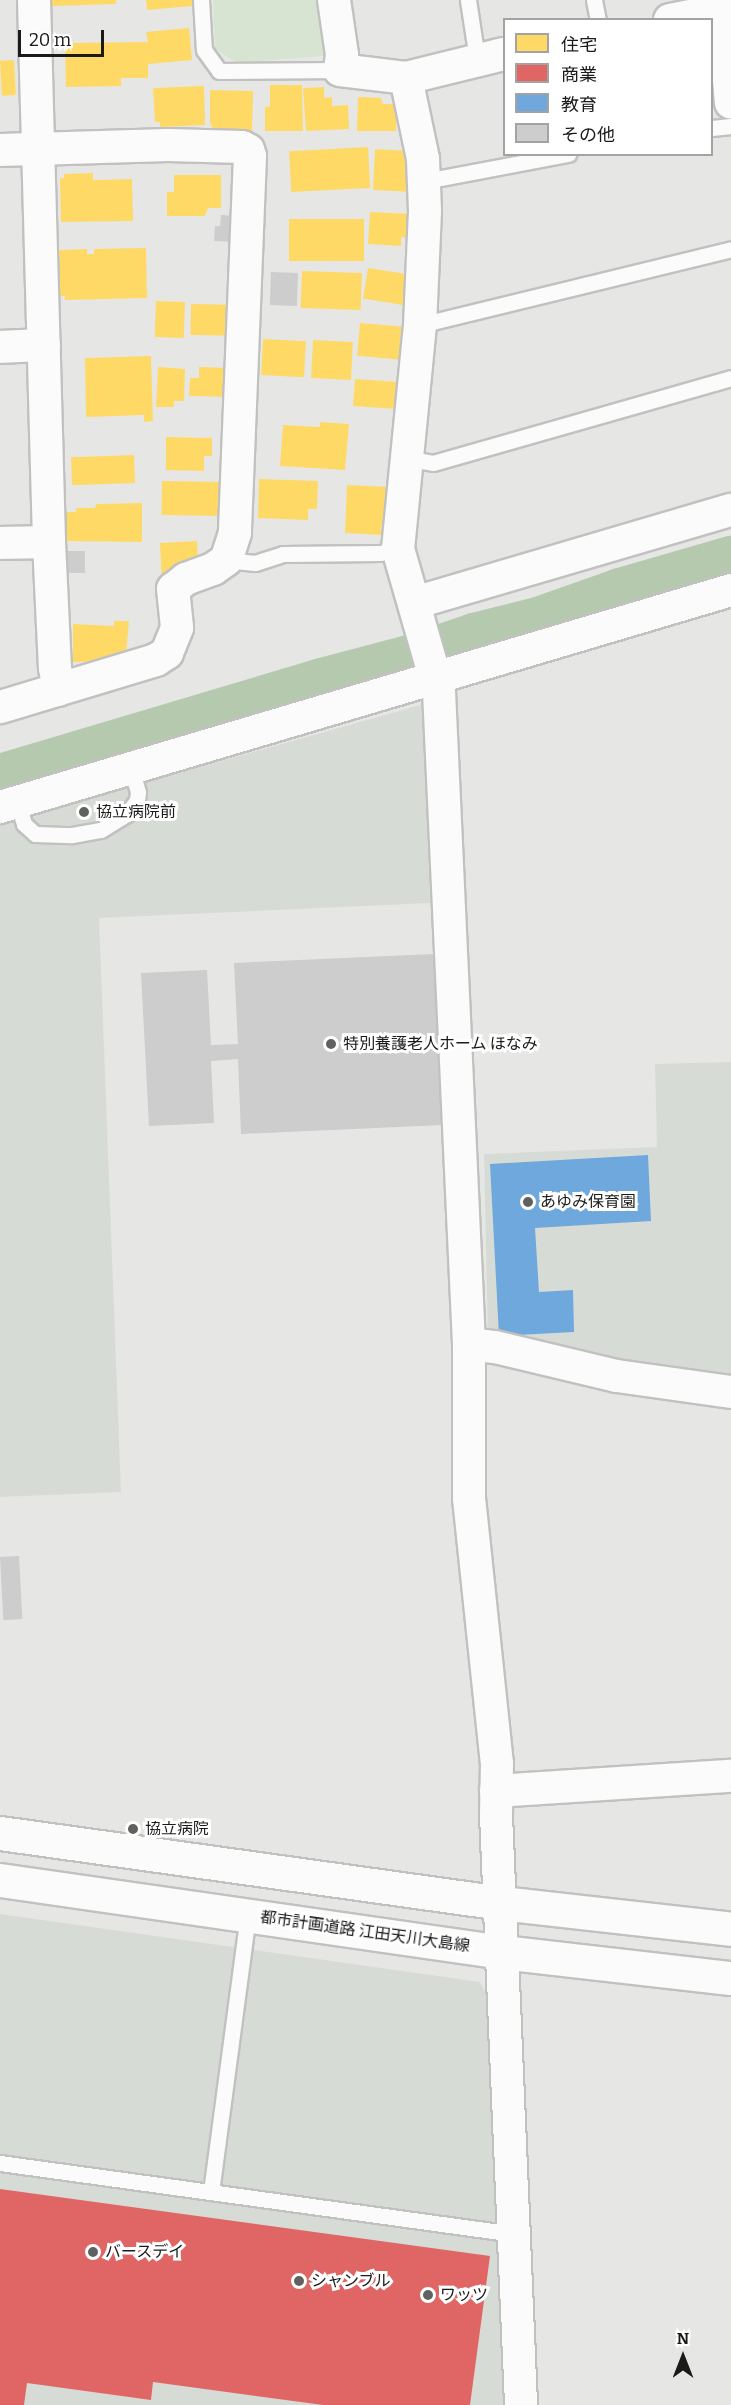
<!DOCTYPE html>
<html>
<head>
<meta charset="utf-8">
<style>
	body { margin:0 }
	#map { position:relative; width:731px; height:2405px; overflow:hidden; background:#e6e7e5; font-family:Bitter,"Noto Sans JP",serif }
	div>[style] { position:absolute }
	.built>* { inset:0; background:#d7dbd5 }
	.green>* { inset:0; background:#d7e4d2 }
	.homes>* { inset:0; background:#ffd966; transform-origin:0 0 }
	.shops>* { inset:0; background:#e06666 }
	.schools>* { inset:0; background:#6fa8dc }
	.river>* { height:51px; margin:-25.5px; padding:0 25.5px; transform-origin:25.5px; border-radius:25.5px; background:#b4c9ae }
	.building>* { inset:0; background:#cccdcc; transform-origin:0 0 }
	.roads { filter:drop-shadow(2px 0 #c1c2c0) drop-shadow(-2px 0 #c1c2c0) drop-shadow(0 2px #c1c2c0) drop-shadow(0 -2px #c1c2c0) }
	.lane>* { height:15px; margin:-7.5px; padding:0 7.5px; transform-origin:7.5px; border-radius:7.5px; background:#fbfbfb }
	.street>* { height:32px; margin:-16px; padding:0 16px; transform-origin:16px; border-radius:16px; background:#fbfbfb }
	.secondary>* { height:33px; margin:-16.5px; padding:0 16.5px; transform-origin:16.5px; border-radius:16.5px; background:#fbfbfb }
	.dots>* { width:16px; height:16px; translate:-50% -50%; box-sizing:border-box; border:3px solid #fff; border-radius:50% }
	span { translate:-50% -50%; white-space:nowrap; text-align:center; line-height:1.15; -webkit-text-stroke:6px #fff; paint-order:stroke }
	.poi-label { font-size:16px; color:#1a1a19 }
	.left { translate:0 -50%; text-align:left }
	.street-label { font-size:16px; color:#1a1a19 }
	.legend { position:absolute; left:503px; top:18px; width:210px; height:138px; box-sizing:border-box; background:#fff; border:2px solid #a3a3a3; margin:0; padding:8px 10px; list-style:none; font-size:18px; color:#1a1a19 }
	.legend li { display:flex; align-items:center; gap:12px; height:30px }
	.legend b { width:30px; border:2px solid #a3a3a3 }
	.north { position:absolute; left:653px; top:2327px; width:60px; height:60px; -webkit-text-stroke:4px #fff; paint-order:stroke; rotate:0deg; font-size:16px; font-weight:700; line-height:24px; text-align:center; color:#1a1a19 }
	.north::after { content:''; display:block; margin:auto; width:21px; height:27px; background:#1a1a19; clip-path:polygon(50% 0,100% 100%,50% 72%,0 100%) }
	.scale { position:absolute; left:18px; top:30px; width:86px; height:27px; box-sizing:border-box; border:3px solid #1a1a19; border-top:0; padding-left:8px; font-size:18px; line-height:21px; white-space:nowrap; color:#1a1a19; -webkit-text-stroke:4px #fff; paint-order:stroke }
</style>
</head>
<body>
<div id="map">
	<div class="built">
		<div style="clip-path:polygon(424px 704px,430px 903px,99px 918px,121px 1492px,0 1497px,0 823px)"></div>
		<div style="clip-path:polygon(731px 1062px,731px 1380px,488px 1336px,484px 1154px,657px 1147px,655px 1064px)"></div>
		<div style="clip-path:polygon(0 1914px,480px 1982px,487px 1996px,511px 2405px,0 2405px)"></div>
	</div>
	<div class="green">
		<div style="clip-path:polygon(213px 0,323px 0,329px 40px,323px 56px,236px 63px,215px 48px)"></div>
	</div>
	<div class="homes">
		<div style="clip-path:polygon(51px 0,116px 0,116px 4px,52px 6px)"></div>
		<div style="clip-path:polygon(146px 0,193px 0,193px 6px,147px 10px)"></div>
		<div style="clip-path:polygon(189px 28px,192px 60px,148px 64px,148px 78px,121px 78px,121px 86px,66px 87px,65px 43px,148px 42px,146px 32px)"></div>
		<div style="left:14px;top:60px;width:35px;height:14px;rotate:87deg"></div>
		<div style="clip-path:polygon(270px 85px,302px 85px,303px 131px,265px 131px,265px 107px,270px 106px)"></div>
		<div style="clip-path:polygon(204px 86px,205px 125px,160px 127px,160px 122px,155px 122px,153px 88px)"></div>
		<div style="clip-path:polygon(324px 87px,324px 98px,332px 97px,332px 106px,348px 105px,349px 129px,306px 131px,303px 88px)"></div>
		<div style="clip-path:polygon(210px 90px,253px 91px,252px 133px,213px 130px,210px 122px)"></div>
		<div style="clip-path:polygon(358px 97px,381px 98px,383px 104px,397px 104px,396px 131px,357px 131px)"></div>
		<div style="left:368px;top:147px;width:41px;height:79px;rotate:87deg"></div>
		<div style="clip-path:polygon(375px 149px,410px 151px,414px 192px,373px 190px)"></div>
		<div style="clip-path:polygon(93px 173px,93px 180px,132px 179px,133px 221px,61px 222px,60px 178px,64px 178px,64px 174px)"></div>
		<div style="clip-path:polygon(174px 175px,221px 175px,221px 208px,208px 208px,205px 216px,167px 216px,167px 192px,174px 192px)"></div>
		<div style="clip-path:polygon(370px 212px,412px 214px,411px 238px,401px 237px,401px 246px,368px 244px)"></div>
		<div style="left:289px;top:219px;width:75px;height:42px"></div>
		<div style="clip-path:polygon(146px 248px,147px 298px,65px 300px,65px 296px,60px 296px,59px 250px,87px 249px,87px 254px,94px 254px,94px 249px)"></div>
		<div style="left:368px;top:268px;width:45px;height:31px;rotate:9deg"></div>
		<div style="left:302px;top:271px;width:60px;height:37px;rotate:2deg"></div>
		<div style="left:156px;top:301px;width:29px;height:36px;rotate:2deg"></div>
		<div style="left:191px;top:304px;width:41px;height:31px;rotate:1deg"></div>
		<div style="left:360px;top:323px;width:47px;height:33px;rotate:5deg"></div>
		<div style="left:263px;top:339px;width:43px;height:36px;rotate:3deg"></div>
		<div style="left:313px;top:340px;width:40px;height:38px;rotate:3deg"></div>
		<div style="clip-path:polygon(151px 356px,153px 421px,144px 422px,144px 415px,86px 417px,85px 358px)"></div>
		<div style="clip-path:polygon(158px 367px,185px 369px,184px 401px,174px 401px,174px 407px,156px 407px)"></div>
		<div style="clip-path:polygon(199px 367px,227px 368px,230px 397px,189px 396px,190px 378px,199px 378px)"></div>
		<div style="left:355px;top:379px;width:47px;height:27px;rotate:4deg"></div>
		<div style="clip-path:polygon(320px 422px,349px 424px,345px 470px,280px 466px,283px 425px,320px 427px)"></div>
		<div style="clip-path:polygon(166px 437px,212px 438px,212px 456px,204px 456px,204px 471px,166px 470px)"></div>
		<div style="left:134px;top:455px;width:28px;height:63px;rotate:88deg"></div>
		<div style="clip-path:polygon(259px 479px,318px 481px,317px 509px,308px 509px,308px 520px,258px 518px)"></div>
		<div style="left:162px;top:481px;width:64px;height:34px;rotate:1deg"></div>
		<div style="clip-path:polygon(347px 485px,389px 487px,388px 522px,382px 522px,381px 535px,345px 533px)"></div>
		<div style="clip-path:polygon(142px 503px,142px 542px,64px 541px,64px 512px,76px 512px,76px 508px,95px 508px,96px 504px)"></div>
		<div style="clip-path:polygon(197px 541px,198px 561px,162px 582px,160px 543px)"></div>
		<div style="clip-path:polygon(114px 621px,129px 621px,126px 655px,119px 661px,73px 662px,73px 624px,114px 626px)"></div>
	</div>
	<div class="shops">
		<div style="clip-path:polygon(0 2189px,490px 2256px,470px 2405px,323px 2405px,153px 2382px,151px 2400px,27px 2383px,24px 2405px,0 2405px)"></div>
	</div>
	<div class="schools">
		<div style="clip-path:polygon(648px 1155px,651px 1221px,535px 1228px,539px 1292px,573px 1290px,574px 1332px,499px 1336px,490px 1164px)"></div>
	</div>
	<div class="river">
		<div style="left:0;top:779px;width:336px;rotate:-16.6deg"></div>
		<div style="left:322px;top:683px;width:94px;rotate:-14.8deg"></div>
		<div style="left:413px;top:659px;width:65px;rotate:-19deg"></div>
		<div style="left:474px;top:638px;width:66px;rotate:-14deg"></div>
		<div style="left:538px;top:622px;width:87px;rotate:-19.5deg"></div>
		<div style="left:620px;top:593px;width:116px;rotate:-16.1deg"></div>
	</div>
	<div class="building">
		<div style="clip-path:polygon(221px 215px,240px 216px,238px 242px,214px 241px,215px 226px,220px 226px)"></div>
		<div style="left:271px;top:272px;width:27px;height:33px;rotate:2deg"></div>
		<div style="left:67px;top:551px;width:18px;height:22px"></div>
		<div style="clip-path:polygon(434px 954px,442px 1125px,241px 1134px,238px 1059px,211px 1061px,214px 1123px,149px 1126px,141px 973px,207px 970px,211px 1045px,238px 1044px,234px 963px)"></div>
		<div style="left:19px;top:1556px;width:63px;height:19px;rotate:87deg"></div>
	</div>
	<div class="roads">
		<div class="lane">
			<div style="left:201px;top:0;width:50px;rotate:86.6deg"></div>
			<div style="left:204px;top:50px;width:26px;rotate:54deg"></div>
			<div style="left:219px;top:71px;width:121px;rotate:-0.5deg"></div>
			<div style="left:468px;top:0;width:60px;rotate:81.3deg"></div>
			<div style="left:594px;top:0;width:20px;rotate:79deg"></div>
			<div style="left:712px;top:128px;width:19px;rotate:-6deg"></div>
			<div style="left:425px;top:181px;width:146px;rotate:-10.7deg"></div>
			<div style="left:420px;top:325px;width:320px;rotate:-13.7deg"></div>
			<div style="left:405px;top:458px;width:28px;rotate:10deg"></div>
			<div style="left:433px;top:463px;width:310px;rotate:-15.9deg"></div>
			<div style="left:226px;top:560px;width:29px;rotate:6deg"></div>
			<div style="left:255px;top:563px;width:29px;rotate:-18deg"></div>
			<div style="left:283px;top:554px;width:97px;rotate:-0.6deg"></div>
			<div style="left:380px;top:553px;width:18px;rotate:-13deg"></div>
			<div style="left:17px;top:802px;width:23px;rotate:72deg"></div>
			<div style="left:24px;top:824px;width:15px;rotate:42deg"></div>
			<div style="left:35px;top:834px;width:37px;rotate:2deg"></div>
			<div style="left:72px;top:835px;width:29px;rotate:-10deg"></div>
			<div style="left:101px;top:830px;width:31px;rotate:-32deg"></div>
			<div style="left:127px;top:814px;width:17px;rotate:-54deg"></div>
			<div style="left:137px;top:800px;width:8px;rotate:-83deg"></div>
			<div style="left:138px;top:792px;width:25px;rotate:-106deg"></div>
			<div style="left:0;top:2163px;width:519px;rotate:7.86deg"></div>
			<div style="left:211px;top:2192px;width:279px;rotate:-82.4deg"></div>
		</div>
		<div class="street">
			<div style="left:34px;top:0;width:542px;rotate:88.41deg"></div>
			<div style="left:49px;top:542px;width:126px;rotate:87.3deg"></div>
			<div style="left:55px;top:668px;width:22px;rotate:80deg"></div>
			<div style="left:334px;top:0;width:56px;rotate:81.7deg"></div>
			<div style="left:342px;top:55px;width:15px;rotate:98deg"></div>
			<div style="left:340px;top:70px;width:66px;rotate:6.9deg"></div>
			<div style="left:406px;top:78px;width:101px;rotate:-13.8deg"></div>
			<div style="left:722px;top:0;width:103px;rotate:85deg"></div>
			<div style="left:670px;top:20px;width:62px;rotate:-11.1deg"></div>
			<div style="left:406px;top:78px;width:83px;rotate:78.1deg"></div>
			<div style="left:423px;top:159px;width:52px;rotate:87.8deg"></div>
			<div style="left:425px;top:211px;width:114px;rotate:92.5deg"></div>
			<div style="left:420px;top:325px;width:225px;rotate:95.6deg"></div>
			<div style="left:398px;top:549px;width:148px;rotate:73.9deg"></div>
			<div style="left:439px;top:691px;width:654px;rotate:87.37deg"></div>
			<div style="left:469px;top:1344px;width:154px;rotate:90deg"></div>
			<div style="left:469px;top:1498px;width:266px;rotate:84deg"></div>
			<div style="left:497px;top:1763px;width:52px;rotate:91.1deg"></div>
			<div style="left:496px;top:1815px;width:591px;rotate:87.57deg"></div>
			<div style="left:0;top:150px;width:168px;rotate:-1.7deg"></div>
			<div style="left:168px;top:145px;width:74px;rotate:1.5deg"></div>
			<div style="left:242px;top:147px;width:7px;rotate:27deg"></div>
			<div style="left:248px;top:150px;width:6px;rotate:72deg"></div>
			<div style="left:250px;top:156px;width:377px;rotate:92.3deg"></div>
			<div style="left:235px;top:533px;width:28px;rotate:108deg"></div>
			<div style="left:226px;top:560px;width:16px;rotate:145deg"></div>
			<div style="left:213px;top:569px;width:29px;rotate:160deg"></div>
			<div style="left:186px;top:579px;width:16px;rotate:142deg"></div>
			<div style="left:173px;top:589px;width:39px;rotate:84deg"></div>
			<div style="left:177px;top:628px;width:27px;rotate:112deg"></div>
			<div style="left:167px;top:653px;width:13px;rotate:148deg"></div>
			<div style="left:156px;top:660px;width:163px;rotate:163.2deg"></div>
			<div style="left:0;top:347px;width:44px;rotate:-2.6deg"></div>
			<div style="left:0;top:543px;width:49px;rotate:-1.2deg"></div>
			<div style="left:414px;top:603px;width:330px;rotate:-16.4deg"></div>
			<div style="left:0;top:807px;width:763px;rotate:-16.53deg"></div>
			<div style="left:469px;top:1344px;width:26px;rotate:7deg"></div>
			<div style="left:495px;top:1347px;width:125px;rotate:13.4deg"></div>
			<div style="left:617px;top:1376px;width:115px;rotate:8deg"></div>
			<div style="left:496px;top:1791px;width:235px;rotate:-3.7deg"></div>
		</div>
		<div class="secondary">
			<div style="left:0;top:1833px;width:506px;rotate:7.95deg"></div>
			<div style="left:501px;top:1903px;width:231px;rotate:6.4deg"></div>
			<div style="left:0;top:1880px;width:507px;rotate:8.16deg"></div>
			<div style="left:502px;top:1952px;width:230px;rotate:6.5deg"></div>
		</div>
	</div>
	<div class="dots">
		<div style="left:84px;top:812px;background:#616260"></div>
		<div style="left:331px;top:1044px;background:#616260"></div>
		<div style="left:528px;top:1202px;background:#616260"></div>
		<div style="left:133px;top:1829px;background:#616260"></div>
		<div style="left:93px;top:2252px;background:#616260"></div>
		<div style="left:299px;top:2281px;background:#616260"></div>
		<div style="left:428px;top:2295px;background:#616260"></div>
	</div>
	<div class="poi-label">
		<span class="left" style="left:96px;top:812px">協立病院前</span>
		<span class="left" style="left:343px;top:1044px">特別養護老人ホーム ほなみ</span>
		<span class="left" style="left:540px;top:1202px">あゆみ保育園</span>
		<span class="left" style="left:145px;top:1829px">協立病院</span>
		<span class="left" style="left:105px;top:2252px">バースデイ</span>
		<span class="left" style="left:311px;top:2281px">シャンブル</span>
		<span class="left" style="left:440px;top:2295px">ワッツ</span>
	</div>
	<div class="street-label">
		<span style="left:365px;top:1932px;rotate:8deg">都市計画道路 江田天川大島線</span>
	</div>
	<ul class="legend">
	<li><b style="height:16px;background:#ffd966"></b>住宅</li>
	<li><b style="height:16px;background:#e06666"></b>商業</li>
	<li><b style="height:16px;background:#6fa8dc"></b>教育</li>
	<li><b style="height:16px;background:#cccdcc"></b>その他</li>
	</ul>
	<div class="north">N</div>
	<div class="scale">20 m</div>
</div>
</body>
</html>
